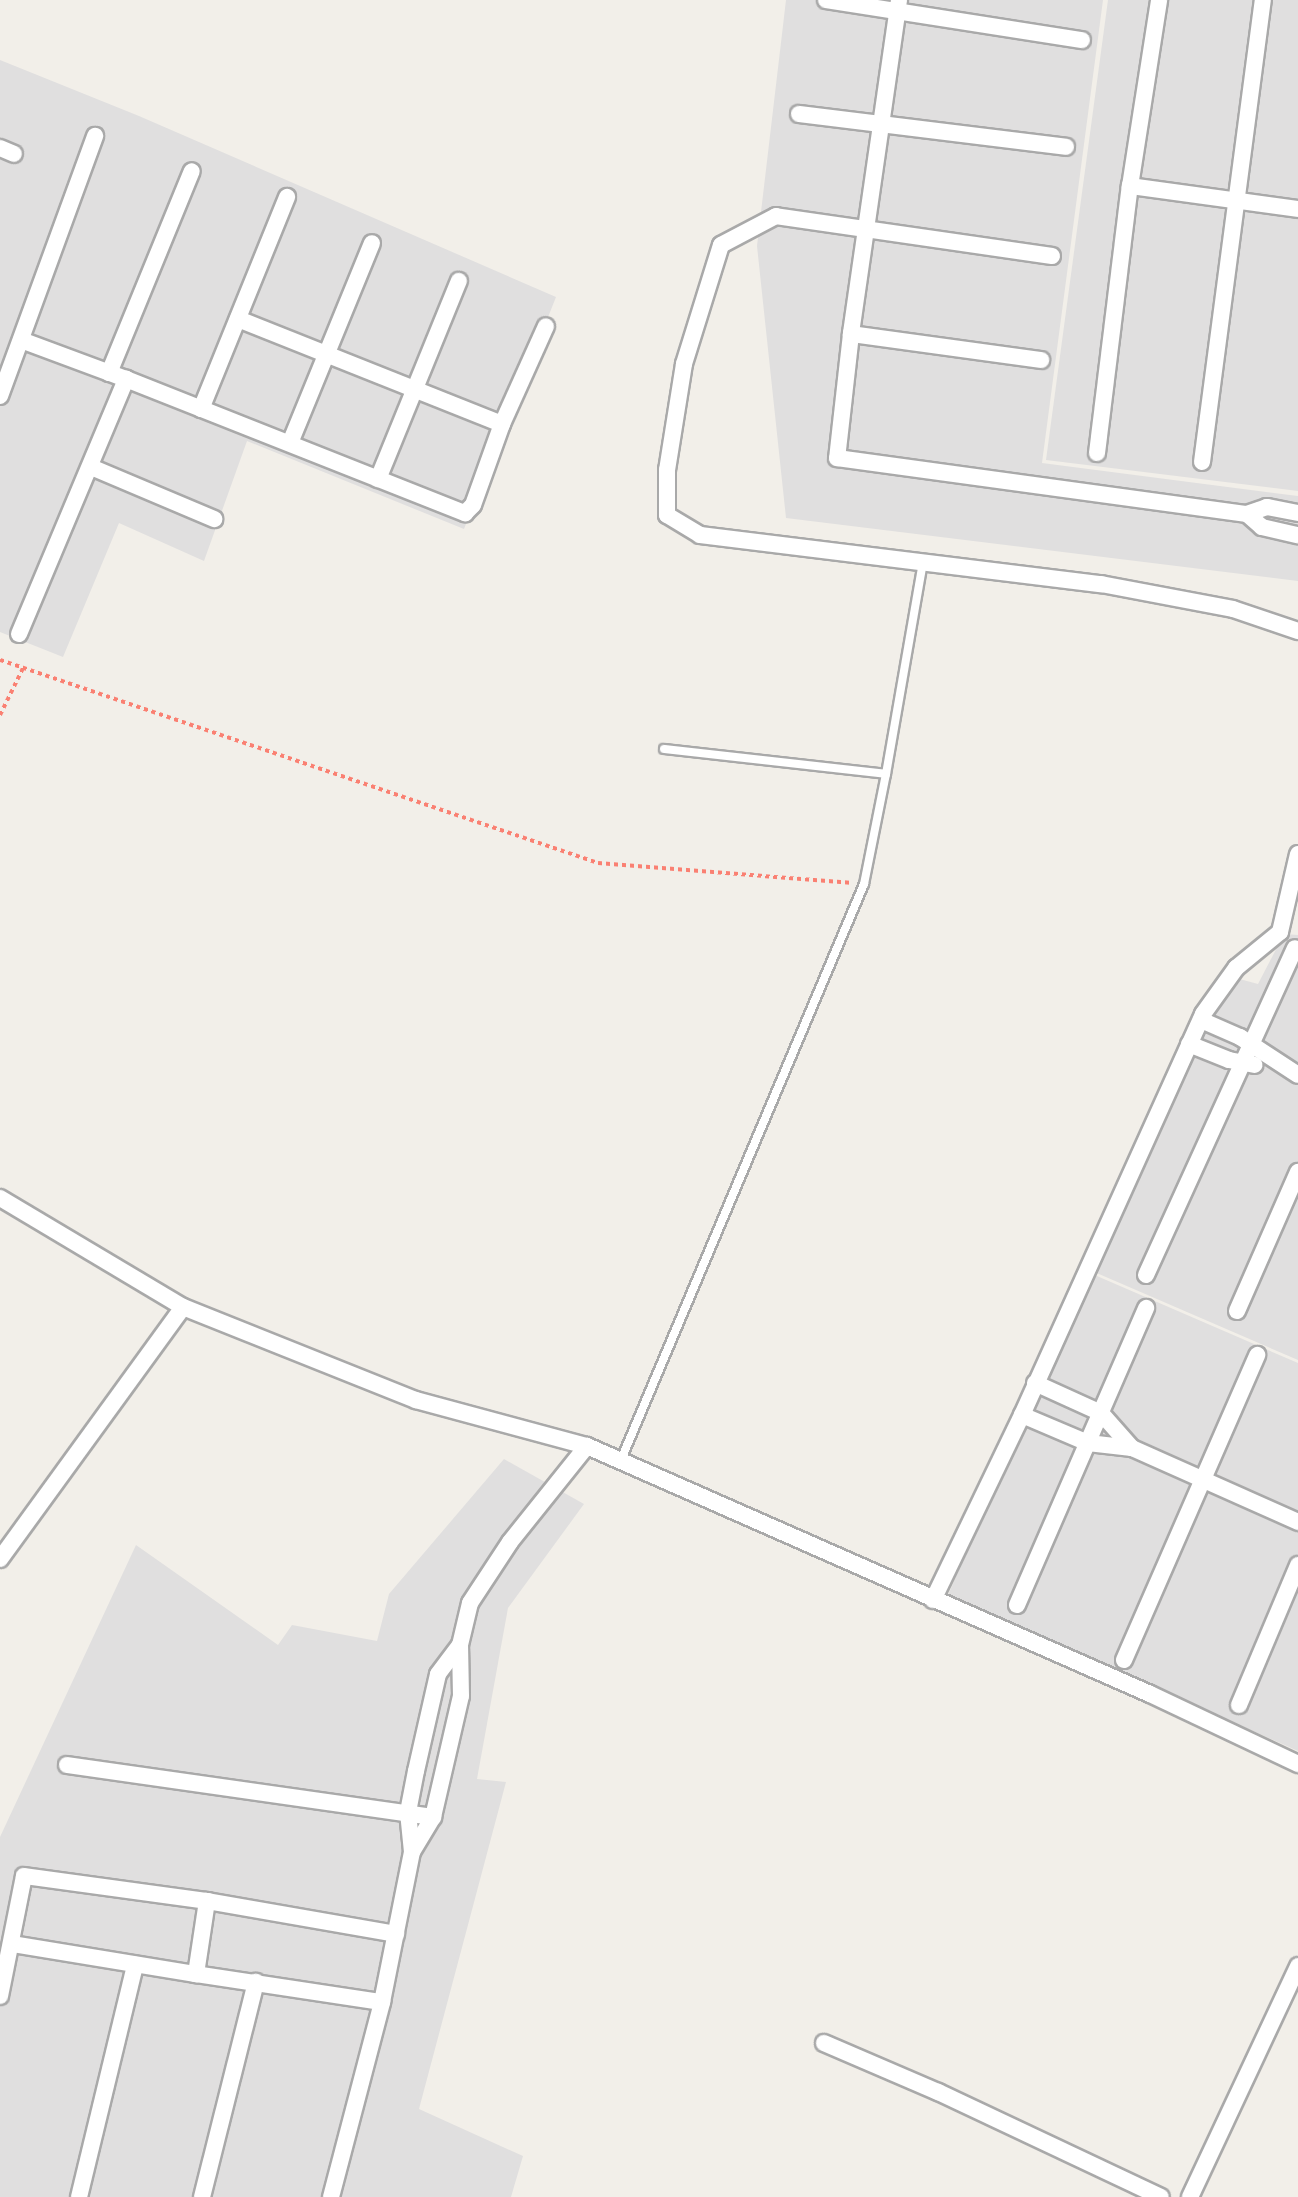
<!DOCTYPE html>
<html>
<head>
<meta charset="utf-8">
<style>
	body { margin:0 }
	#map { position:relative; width:1298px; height:2197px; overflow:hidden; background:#f2efe9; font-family:"DejaVu Sans",sans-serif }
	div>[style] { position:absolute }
	.residential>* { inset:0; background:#e0dfdf }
	.path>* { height:4px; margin-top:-2px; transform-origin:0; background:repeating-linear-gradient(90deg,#fa8072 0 4px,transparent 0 8px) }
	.roads { filter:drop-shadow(2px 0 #a9a9a9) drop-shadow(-2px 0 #a9a9a9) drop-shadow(0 2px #a9a9a9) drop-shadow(0 -2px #a9a9a9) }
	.lane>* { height:8px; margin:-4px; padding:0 4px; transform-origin:4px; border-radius:4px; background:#fff }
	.street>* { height:16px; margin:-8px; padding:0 8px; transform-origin:8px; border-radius:8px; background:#fff }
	span { translate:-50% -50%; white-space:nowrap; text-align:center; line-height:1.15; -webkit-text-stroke:7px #fff; paint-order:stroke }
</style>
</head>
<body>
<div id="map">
	<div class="residential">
		<div style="clip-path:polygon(786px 0,1103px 0,1042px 463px,1298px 496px,1298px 581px,786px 518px,757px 246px)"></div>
		<div style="clip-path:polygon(1108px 0,1298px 0,1298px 491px,1046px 460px)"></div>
		<div style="clip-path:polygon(0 60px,139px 116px,556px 297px,464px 529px,247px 441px,204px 561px,119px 523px,63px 657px,0 632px)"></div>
		<div style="clip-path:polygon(1284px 934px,1298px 935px,1298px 1360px,1092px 1271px,1215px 999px,1232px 977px,1258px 984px)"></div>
		<div style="clip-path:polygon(1090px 1273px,1298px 1363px,1298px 1751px,948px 1595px)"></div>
		<div style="clip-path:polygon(504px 1459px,584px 1504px,508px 1608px,477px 1779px,506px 1782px,419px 2109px,523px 2156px,511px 2197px,0 2197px,0 1837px,136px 1545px,278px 1645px,292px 1625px,377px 1641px,389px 1594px)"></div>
	</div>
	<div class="path">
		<div style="left:0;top:660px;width:632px;rotate:18.75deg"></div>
		<div style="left:598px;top:863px;width:253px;rotate:4.5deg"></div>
		<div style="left:0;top:715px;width:52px;rotate:-63.9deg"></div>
	</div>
	<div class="roads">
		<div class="lane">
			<div style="left:664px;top:749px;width:223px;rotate:6.4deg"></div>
			<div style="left:886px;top:774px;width:214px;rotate:-80.1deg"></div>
			<div style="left:620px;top:1462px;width:627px;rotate:-67.11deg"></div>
			<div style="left:864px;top:884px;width:112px;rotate:-78.7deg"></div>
		</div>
		<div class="street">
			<div style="left:826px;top:0;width:259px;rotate:8.9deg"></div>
			<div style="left:899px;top:0;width:337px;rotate:98.2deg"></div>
			<div style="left:851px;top:334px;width:125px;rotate:96.4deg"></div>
			<div style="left:837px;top:458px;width:414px;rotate:7.8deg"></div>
			<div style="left:799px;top:114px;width:269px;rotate:7deg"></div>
			<div style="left:0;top:148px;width:15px;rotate:23deg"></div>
			<div style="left:1130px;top:186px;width:170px;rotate:7.8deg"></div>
			<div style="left:1052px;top:256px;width:279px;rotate:-171.8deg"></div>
			<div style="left:776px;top:216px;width:62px;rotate:152.2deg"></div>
			<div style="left:721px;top:245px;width:125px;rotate:107.3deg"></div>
			<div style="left:684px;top:364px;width:107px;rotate:99.1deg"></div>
			<div style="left:667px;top:470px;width:45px;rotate:90deg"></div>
			<div style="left:667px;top:515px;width:39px;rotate:31deg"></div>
			<div style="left:700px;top:535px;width:404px;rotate:7deg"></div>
			<div style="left:1101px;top:584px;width:134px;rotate:10.7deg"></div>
			<div style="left:1233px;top:609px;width:69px;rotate:18.7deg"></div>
			<div style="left:238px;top:319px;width:284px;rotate:21.7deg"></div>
			<div style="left:851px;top:334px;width:192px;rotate:7.8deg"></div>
			<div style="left:109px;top:373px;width:218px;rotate:-67.7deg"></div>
			<div style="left:126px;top:379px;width:365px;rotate:21.6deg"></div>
			<div style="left:465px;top:513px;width:11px;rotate:-45deg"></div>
			<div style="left:473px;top:505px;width:86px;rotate:-70.3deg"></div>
			<div style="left:502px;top:424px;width:107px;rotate:-65.8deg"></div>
			<div style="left:0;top:396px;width:277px;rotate:-69.9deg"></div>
			<div style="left:201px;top:409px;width:229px;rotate:-67.9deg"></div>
			<div style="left:290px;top:443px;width:216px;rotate:-67.7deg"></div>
			<div style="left:1097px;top:453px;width:269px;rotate:-83deg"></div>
			<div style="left:1130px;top:186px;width:188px;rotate:-81.1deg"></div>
			<div style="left:1202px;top:462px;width:466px;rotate:-82.5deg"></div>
			<div style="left:91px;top:467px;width:134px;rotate:22.9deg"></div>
			<div style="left:378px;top:479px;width:214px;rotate:-67.8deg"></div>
			<div style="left:1298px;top:513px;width:32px;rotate:-169deg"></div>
			<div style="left:1267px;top:507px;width:21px;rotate:161deg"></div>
			<div style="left:1247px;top:514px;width:20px;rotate:41deg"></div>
			<div style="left:1262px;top:527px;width:37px;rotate:13deg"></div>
			<div style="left:19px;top:634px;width:277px;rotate:-67.2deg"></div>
			<div style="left:126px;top:379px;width:112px;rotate:-159.6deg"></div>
			<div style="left:1201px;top:1020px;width:43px;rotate:23.6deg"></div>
			<div style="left:1240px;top:1037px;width:69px;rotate:33.2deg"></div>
			<div style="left:1189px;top:1044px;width:43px;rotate:21.8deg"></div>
			<div style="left:1229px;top:1060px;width:26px;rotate:11deg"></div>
			<div style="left:0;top:1198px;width:213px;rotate:30.8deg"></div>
			<div style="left:183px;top:1307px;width:251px;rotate:21.8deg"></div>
			<div style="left:416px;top:1400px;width:177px;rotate:15.1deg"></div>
			<div style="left:587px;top:1446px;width:615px;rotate:23.77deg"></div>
			<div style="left:1150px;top:1694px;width:164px;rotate:25.3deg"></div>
			<div style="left:1146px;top:1275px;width:359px;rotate:-65.5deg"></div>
			<div style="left:1237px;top:1311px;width:152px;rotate:-66.3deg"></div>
			<div style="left:1035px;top:1383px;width:72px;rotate:24.4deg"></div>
			<div style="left:1101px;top:1413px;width:47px;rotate:48.5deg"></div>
			<div style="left:1022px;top:1415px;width:72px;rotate:23deg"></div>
			<div style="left:1088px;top:1443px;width:44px;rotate:6.5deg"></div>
			<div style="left:1132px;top:1448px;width:182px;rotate:24deg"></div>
			<div style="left:0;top:1559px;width:311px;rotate:-54deg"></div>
			<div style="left:933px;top:1600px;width:205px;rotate:-64.3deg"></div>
			<div style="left:1022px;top:1415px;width:440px;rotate:-65.7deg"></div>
			<div style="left:1203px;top:1014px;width:57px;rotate:-54.3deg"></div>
			<div style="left:1236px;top:968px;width:57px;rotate:-39.3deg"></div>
			<div style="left:1280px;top:932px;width:80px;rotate:-77deg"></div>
			<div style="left:1017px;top:1605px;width:324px;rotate:-66.5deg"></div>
			<div style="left:1124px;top:1660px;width:333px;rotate:-66.4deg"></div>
			<div style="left:1239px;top:1705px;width:152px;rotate:-67.1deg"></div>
			<div style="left:67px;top:1765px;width:370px;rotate:8.1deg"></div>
			<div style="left:412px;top:1852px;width:41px;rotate:-59deg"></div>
			<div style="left:433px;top:1817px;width:124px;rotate:-77deg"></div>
			<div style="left:461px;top:1696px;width:51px;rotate:-91.1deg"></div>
			<div style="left:460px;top:1645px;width:43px;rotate:-76.6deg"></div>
			<div style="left:470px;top:1603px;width:73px;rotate:-56.7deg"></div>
			<div style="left:510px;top:1542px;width:123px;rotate:-51.3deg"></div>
			<div style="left:207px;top:1901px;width:192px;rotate:9.9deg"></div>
			<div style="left:12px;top:1944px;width:186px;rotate:9.3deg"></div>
			<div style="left:0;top:1996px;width:122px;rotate:-78.7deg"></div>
			<div style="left:24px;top:1876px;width:185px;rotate:7.8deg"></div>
			<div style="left:207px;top:1901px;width:74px;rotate:98.6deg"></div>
			<div style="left:196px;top:1974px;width:188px;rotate:8.6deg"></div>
			<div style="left:382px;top:2002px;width:153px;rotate:-78.7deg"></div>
			<div style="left:412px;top:1852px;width:40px;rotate:-95.7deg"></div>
			<div style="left:408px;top:1812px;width:42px;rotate:-79deg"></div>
			<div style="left:416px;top:1771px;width:99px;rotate:-77.2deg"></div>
			<div style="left:438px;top:1674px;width:36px;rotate:-53deg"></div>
			<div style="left:824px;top:2043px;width:124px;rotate:23.3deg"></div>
			<div style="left:938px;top:2092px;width:246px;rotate:25.2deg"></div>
			<div style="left:79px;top:2197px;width:239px;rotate:-76.4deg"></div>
			<div style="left:202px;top:2197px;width:222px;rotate:-75.9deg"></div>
			<div style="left:331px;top:2197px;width:202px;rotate:-75.3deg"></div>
			<div style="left:1190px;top:2197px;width:255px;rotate:-64.9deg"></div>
		</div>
	</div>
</div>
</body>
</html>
